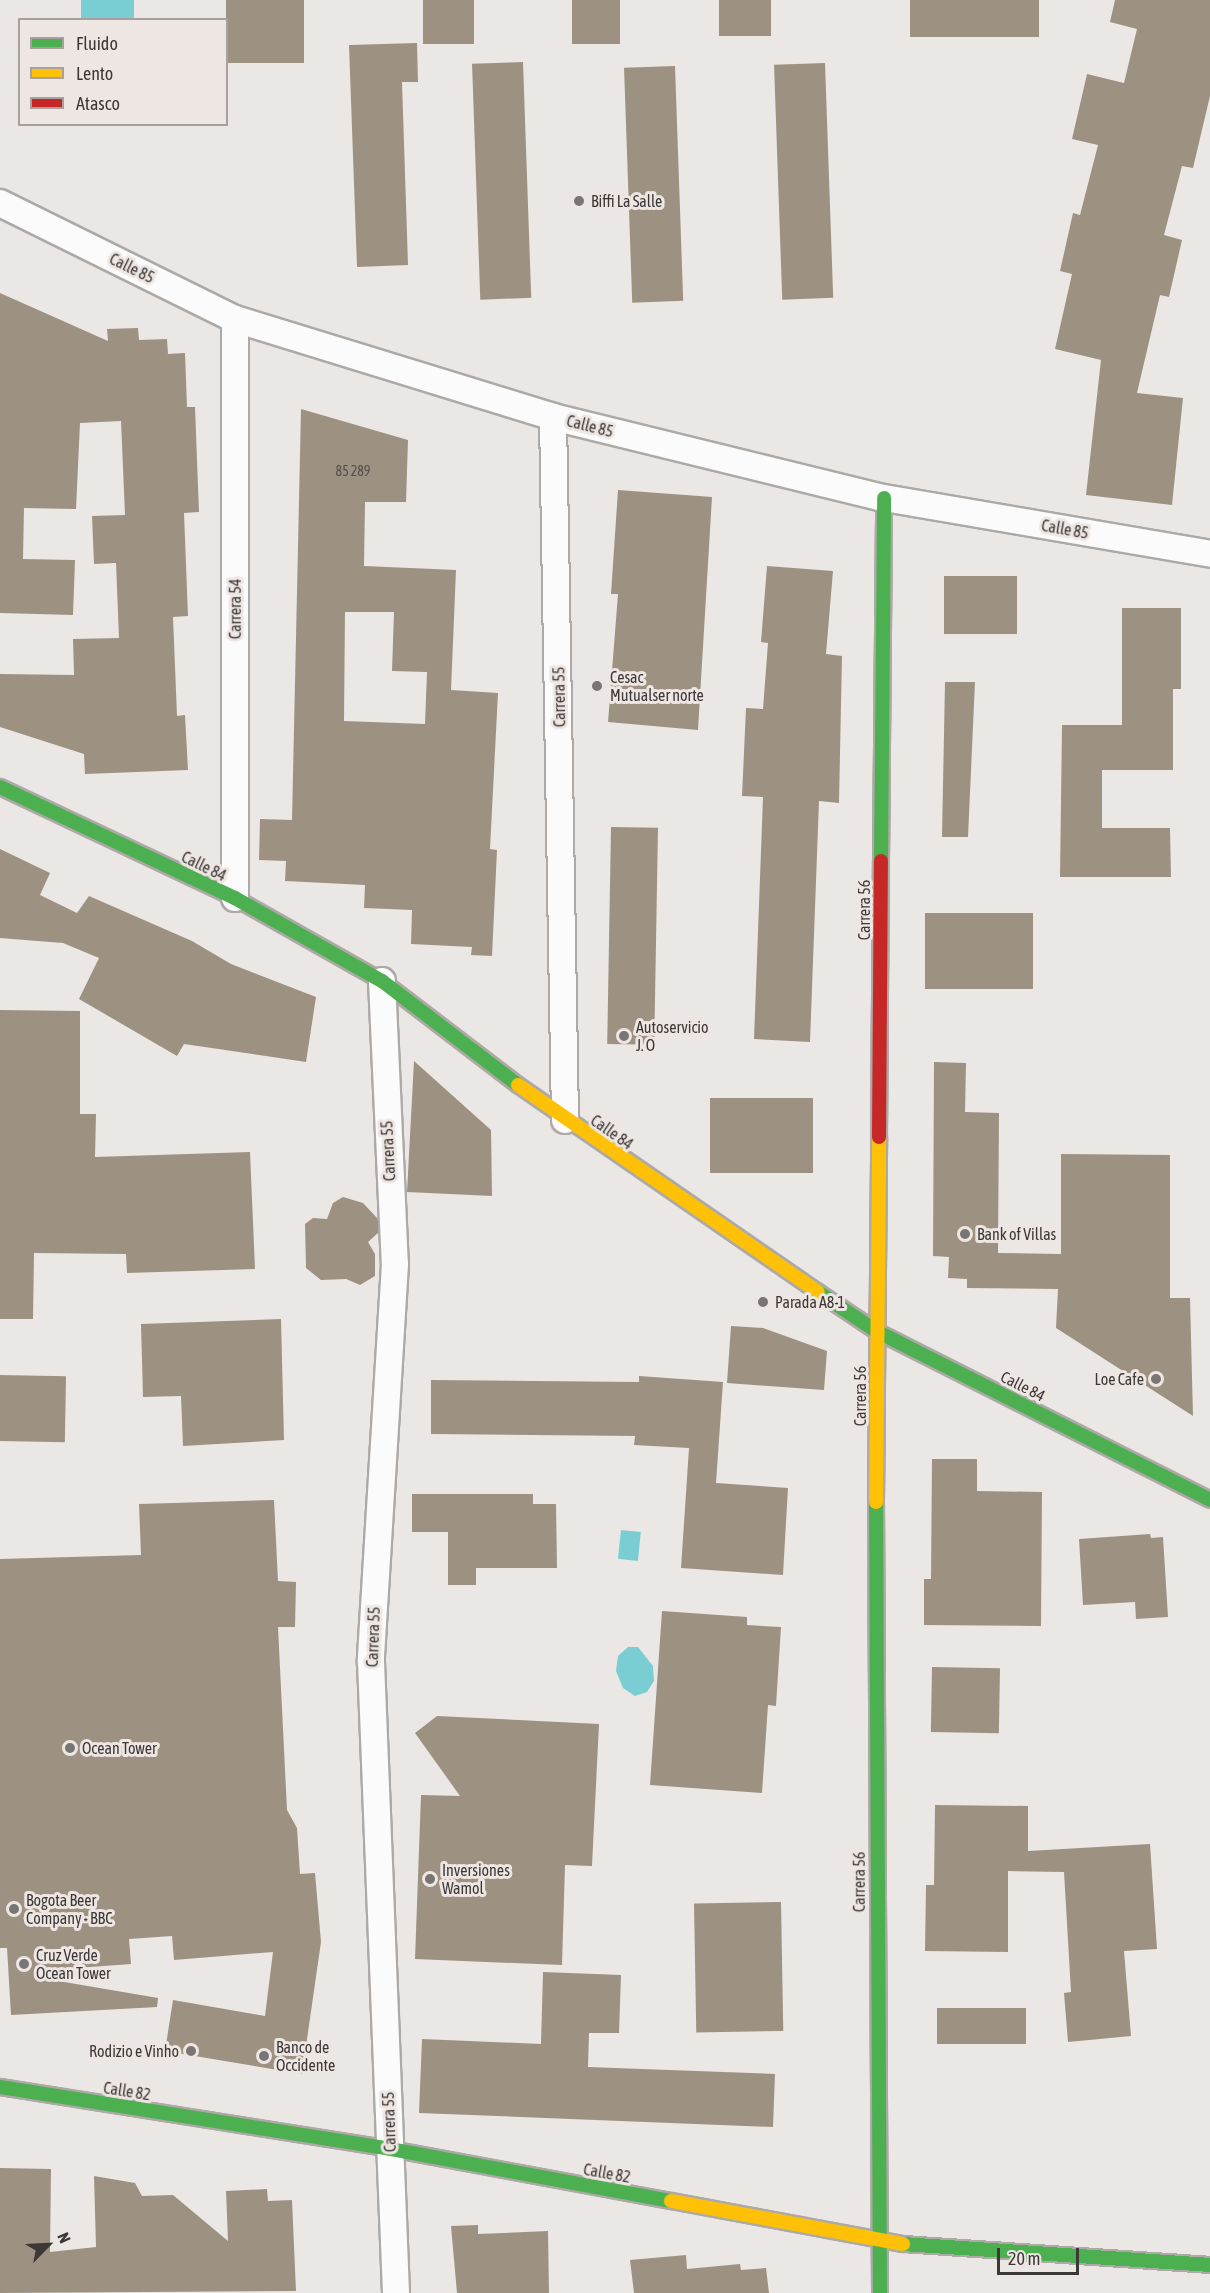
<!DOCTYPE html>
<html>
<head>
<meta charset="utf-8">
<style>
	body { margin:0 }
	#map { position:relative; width:1210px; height:2293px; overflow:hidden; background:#ebe7e5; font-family:"Asap Condensed",sans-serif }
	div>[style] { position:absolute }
	.water>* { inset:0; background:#7aced3; transform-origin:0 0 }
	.building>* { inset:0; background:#9d9282; transform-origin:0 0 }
	.roads { filter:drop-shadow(2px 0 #aca9a7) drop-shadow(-2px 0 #aca9a7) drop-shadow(0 2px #aca9a7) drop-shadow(0 -2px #aca9a7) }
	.street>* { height:26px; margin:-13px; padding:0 13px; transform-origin:13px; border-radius:13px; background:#fcfbfb }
	.fast>* { height:14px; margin:-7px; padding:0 7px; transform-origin:7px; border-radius:7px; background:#4caf50 }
	.slow>* { height:14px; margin:-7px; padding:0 7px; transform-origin:7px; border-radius:7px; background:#ffc107 }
	.jam>* { height:14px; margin:-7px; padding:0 7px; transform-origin:7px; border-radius:7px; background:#c62828 }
	.dots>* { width:16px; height:16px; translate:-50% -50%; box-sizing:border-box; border:3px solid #eee6e2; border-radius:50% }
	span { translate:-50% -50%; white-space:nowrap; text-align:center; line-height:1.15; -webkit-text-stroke:6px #eee6e2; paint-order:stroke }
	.number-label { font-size:14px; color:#544e4a }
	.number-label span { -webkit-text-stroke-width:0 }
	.poi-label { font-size:16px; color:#3b3837 }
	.left { translate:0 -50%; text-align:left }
	.right { translate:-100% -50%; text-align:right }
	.street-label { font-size:16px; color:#3b3837 }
	.legend { position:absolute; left:18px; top:18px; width:210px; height:108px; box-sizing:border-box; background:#eee6e2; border:2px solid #a6a09e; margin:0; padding:8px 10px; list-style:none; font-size:18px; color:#3b3837 }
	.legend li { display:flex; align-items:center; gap:12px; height:30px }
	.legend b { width:30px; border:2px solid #a6a09e }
	.north { position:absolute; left:18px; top:2215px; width:60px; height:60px; -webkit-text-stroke:4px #eee6e2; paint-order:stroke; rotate:66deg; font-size:16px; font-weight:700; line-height:24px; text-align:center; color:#3b3837 }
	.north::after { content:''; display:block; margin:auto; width:21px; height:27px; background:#3b3837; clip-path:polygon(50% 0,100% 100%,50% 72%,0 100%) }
	.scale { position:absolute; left:997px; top:2248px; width:82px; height:27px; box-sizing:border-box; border:3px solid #3b3837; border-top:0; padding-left:8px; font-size:18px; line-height:21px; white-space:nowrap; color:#3b3837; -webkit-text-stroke:4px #eee6e2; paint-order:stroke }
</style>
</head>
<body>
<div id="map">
	<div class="water">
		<div style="left:81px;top:0;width:53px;height:19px"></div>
		<div style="left:621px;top:1530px;width:20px;height:29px;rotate:6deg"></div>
		<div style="clip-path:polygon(628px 1647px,638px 1647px,653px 1666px,654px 1681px,647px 1692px,635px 1696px,623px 1688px,616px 1671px,618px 1656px)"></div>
	</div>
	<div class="building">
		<div style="left:226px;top:0;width:78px;height:63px"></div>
		<div style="left:423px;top:0;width:51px;height:44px"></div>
		<div style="left:572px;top:0;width:48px;height:44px"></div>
		<div style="left:719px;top:0;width:52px;height:36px"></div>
		<div style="left:910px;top:0;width:129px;height:37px"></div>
		<div style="clip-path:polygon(1115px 0,1210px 0,1210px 96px,1193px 168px,1182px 166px,1164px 235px,1182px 240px,1169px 297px,1160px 295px,1137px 393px,1183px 398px,1172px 505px,1086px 495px,1101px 360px,1055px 349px,1072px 274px,1060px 271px,1073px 213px,1080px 215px,1098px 145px,1072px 139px,1087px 74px,1124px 83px,1137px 29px,1110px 22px)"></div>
		<div style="clip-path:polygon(417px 43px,418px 82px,402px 82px,408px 265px,357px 267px,349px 45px)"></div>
		<div style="left:523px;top:62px;width:236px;height:51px;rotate:88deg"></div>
		<div style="left:825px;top:63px;width:235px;height:51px;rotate:88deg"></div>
		<div style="left:675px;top:66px;width:235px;height:51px;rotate:88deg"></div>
		<div style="clip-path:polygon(0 293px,108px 341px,107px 329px,138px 328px,139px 340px,167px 339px,168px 354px,185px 353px,187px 407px,195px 407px,199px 512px,184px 513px,188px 616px,173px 617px,177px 716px,185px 715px,188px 770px,85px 774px,84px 754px,0 727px,0 674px,74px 675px,73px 639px,119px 638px,116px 563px,94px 564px,92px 516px,125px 515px,121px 421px,80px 423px,76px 509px,24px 508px,23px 559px,75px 560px,73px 615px,0 613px)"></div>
		<div style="clip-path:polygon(evenodd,301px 409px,408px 440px,406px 502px,365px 502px,364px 566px,456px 570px,451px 690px,498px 693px,490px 849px,497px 850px,492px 956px,471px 955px,472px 947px,411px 944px,412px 910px,364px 908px,365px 885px,285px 881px,286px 861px,259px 860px,260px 819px,292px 820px,301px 409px,345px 612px,394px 612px,392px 671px,427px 672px,425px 724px,344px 721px,345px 612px)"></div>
		<div style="clip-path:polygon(618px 490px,712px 497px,698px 730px,608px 722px,618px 594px,611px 594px)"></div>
		<div style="clip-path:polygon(767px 566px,833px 571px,826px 654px,842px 656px,839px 803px,819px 801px,810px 1042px,754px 1039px,763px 797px,742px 796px,746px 708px,763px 709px,768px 643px,761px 642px)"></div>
		<div style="left:944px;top:576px;width:73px;height:58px"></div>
		<div style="clip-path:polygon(1122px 608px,1181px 608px,1181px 689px,1173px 689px,1173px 770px,1102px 770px,1102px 828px,1170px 828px,1171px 877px,1060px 877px,1062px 725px,1122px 725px)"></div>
		<div style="clip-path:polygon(945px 682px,975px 682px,968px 837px,942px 837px)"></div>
		<div style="left:611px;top:827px;width:47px;height:217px;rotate:1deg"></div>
		<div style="clip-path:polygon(0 849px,50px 873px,40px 895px,77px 913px,89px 896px,192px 941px,231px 964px,316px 997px,306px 1062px,184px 1044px,177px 1056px,79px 999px,99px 958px,63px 943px,0 938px)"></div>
		<div style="left:925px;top:913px;width:108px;height:76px"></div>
		<div style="clip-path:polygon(0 1010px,80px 1011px,80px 1114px,96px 1114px,95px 1157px,250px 1152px,255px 1269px,127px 1273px,126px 1254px,34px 1253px,33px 1319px,0 1319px)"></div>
		<div style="clip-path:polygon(414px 1061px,491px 1130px,492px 1196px,407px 1192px)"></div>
		<div style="clip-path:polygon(934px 1062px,966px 1063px,965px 1112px,999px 1113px,998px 1253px,1061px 1254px,1061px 1154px,1170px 1155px,1170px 1298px,1190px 1298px,1193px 1416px,1056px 1328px,1058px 1289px,967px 1288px,967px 1279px,948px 1278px,949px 1257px,933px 1256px)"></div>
		<div style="left:710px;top:1098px;width:103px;height:75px"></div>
		<div style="clip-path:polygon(343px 1197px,363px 1203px,378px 1219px,379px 1232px,368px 1242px,375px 1254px,375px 1276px,360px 1285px,346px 1279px,321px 1280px,306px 1268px,305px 1224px,313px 1218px,327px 1219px,333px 1203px)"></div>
		<div style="clip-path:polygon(281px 1319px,284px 1440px,183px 1446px,181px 1396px,143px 1397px,141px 1324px)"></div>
		<div style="clip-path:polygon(731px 1326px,763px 1328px,827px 1351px,824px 1390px,727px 1383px)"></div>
		<div style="left:0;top:1375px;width:66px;height:66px;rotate:1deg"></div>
		<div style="clip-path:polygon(639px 1376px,723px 1382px,716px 1483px,788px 1488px,783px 1575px,681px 1568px,689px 1448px,634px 1445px,635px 1436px,431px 1434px,431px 1380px,639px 1382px)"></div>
		<div style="clip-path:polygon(932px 1459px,977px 1459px,977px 1491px,1042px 1492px,1041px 1626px,924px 1625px,924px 1579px,931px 1579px)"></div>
		<div style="clip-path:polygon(412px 1494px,533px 1494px,533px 1504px,556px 1504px,557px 1568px,476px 1568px,476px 1585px,448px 1585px,448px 1532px,412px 1532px)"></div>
		<div style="clip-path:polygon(274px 1500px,278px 1581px,296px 1582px,295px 1627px,278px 1627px,287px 1810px,297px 1828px,300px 1874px,315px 1873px,321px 1942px,302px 2074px,165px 2051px,173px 2000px,265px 2016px,273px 1952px,174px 1960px,172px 1936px,129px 1939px,131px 1964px,35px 1971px,35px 1977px,158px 1998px,157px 2007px,11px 2015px,7px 1948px,0 1948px,0 1559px,141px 1555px,139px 1504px)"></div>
		<div style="clip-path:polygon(1150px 1534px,1151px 1538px,1163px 1537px,1168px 1617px,1136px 1619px,1135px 1602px,1083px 1605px,1079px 1539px)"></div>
		<div style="clip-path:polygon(662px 1611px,747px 1617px,747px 1625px,781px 1627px,776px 1706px,768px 1705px,762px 1793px,650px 1785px)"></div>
		<div style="left:932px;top:1667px;width:68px;height:65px;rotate:1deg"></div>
		<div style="clip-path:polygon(437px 1716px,599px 1724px,592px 1866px,565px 1865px,562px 1965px,415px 1959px,421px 1795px,460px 1796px,415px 1733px)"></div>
		<div style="clip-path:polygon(935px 1805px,1028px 1806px,1028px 1851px,1150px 1844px,1157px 1949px,1124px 1951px,1131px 2036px,1068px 2042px,1064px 1993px,1071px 1992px,1064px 1872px,1008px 1871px,1008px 1952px,925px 1951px,926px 1885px,934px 1885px)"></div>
		<div style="left:781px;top:1902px;width:129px;height:87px;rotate:89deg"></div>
		<div style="clip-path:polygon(543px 1972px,621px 1975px,619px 2033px,589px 2033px,588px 2067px,775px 2074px,773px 2127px,419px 2113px,422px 2039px,541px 2044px)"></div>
		<div style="left:937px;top:2008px;width:89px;height:36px"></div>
		<div style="clip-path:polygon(0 2168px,51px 2169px,50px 2252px,96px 2247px,94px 2176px,135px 2183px,142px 2196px,173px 2195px,228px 2241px,226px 2191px,267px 2189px,268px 2201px,292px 2200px,296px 2291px,0 2293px)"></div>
		<div style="clip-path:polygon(478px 2225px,478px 2234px,548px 2231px,549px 2293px,457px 2293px,451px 2226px)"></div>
		<div style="clip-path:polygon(686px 2255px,687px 2269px,740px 2264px,741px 2270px,766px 2268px,769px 2293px,634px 2293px,630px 2260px)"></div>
	</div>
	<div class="roads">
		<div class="street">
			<div style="left:0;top:203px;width:262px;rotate:26.3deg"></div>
			<div style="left:235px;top:319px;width:333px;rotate:17.1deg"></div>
			<div style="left:553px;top:417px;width:341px;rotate:13.8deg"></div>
			<div style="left:884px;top:498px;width:331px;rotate:9.7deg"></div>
			<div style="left:553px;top:417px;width:703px;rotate:89.02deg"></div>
			<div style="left:235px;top:898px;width:579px;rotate:-90deg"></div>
			<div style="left:382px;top:981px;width:283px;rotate:87.4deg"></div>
			<div style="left:395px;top:1264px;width:399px;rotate:93.5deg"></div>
			<div style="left:371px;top:1662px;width:631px;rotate:87.73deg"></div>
		</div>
		<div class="fast">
			<div style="left:0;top:787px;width:260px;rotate:25.3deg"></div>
			<div style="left:235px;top:898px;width:169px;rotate:29.5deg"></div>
			<div style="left:382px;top:981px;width:171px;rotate:37.4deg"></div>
			<div style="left:881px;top:861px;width:363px;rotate:-89.5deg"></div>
			<div style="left:818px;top:1292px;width:70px;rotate:33.9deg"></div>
			<div style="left:876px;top:1331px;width:374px;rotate:26.8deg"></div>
			<div style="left:876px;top:1502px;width:791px;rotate:89.71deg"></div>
			<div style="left:0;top:2087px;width:395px;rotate:9deg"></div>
			<div style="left:390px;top:2149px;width:286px;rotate:10.5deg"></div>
			<div style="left:903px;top:2244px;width:308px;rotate:3.9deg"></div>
		</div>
		<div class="slow">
			<div style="left:518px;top:1085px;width:364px;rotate:34.6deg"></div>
			<div style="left:876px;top:1502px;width:365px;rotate:-89.5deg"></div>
			<div style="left:671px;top:2201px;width:236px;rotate:10.5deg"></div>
		</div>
		<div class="jam">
			<div style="left:879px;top:1137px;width:276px;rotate:-89.6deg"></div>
		</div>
	</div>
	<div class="dots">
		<div style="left:579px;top:201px;background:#797574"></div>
		<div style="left:597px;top:686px;background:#797574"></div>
		<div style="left:624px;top:1036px;background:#797574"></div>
		<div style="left:965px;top:1234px;background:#797574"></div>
		<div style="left:763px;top:1302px;background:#797574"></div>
		<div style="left:1156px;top:1379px;background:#797574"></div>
		<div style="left:70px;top:1748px;background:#797574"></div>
		<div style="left:430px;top:1879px;background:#797574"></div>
		<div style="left:14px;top:1909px;background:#797574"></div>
		<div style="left:24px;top:1964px;background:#797574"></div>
		<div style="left:191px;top:2051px;background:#797574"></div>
		<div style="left:264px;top:2056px;background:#797574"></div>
	</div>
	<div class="number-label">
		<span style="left:353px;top:471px">85 289</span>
	</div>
	<div class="poi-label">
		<span class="left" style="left:591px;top:201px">Biffi La Salle</span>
		<span class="left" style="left:610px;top:686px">Cesac<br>Mutualser norte</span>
		<span class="left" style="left:636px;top:1036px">Autoservicio<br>J. O</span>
		<span class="left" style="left:977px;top:1234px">Bank of Villas</span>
		<span class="left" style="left:775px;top:1302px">Parada A8-1</span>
		<span class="right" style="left:1144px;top:1379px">Loe Cafe</span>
		<span class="left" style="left:82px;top:1748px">Ocean Tower</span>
		<span class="left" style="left:442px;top:1879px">Inversiones<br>Wamol</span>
		<span class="left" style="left:26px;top:1909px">Bogota Beer<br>Company - BBC</span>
		<span class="left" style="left:36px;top:1964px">Cruz Verde<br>Ocean Tower</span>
		<span class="left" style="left:276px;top:2056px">Banco de<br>Occidente</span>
		<span class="right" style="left:179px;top:2051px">Rodizio e Vinho</span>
	</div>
	<div class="street-label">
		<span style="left:132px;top:268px;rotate:26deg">Calle 85</span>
		<span style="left:590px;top:426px;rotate:14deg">Calle 85</span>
		<span style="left:1065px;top:529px;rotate:10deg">Calle 85</span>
		<span style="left:235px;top:609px;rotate:-90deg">Carrera 54</span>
		<span style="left:559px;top:697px;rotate:-91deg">Carrera 55</span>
		<span style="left:204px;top:866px;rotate:26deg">Calle 84</span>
		<span style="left:864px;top:910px;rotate:-90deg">Carrera 56</span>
		<span style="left:612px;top:1132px;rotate:35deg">Calle 84</span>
		<span style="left:388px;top:1151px;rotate:-93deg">Carrera 55</span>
		<span style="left:1023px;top:1386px;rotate:27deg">Calle 84</span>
		<span style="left:860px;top:1396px;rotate:-90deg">Carrera 56</span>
		<span style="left:373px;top:1637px;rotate:-88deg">Carrera 55</span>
		<span style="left:859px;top:1882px;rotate:-90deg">Carrera 56</span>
		<span style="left:127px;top:2091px;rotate:9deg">Calle 82</span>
		<span style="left:389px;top:2122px;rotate:-92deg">Carrera 55</span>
		<span style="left:607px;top:2173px;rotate:10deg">Calle 82</span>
	</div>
	<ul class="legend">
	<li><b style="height:8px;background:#4caf50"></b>Fluido</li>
	<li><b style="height:8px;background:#ffc107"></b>Lento</li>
	<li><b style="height:8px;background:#c62828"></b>Atasco</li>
	</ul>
	<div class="north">N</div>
	<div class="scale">20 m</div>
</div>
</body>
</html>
